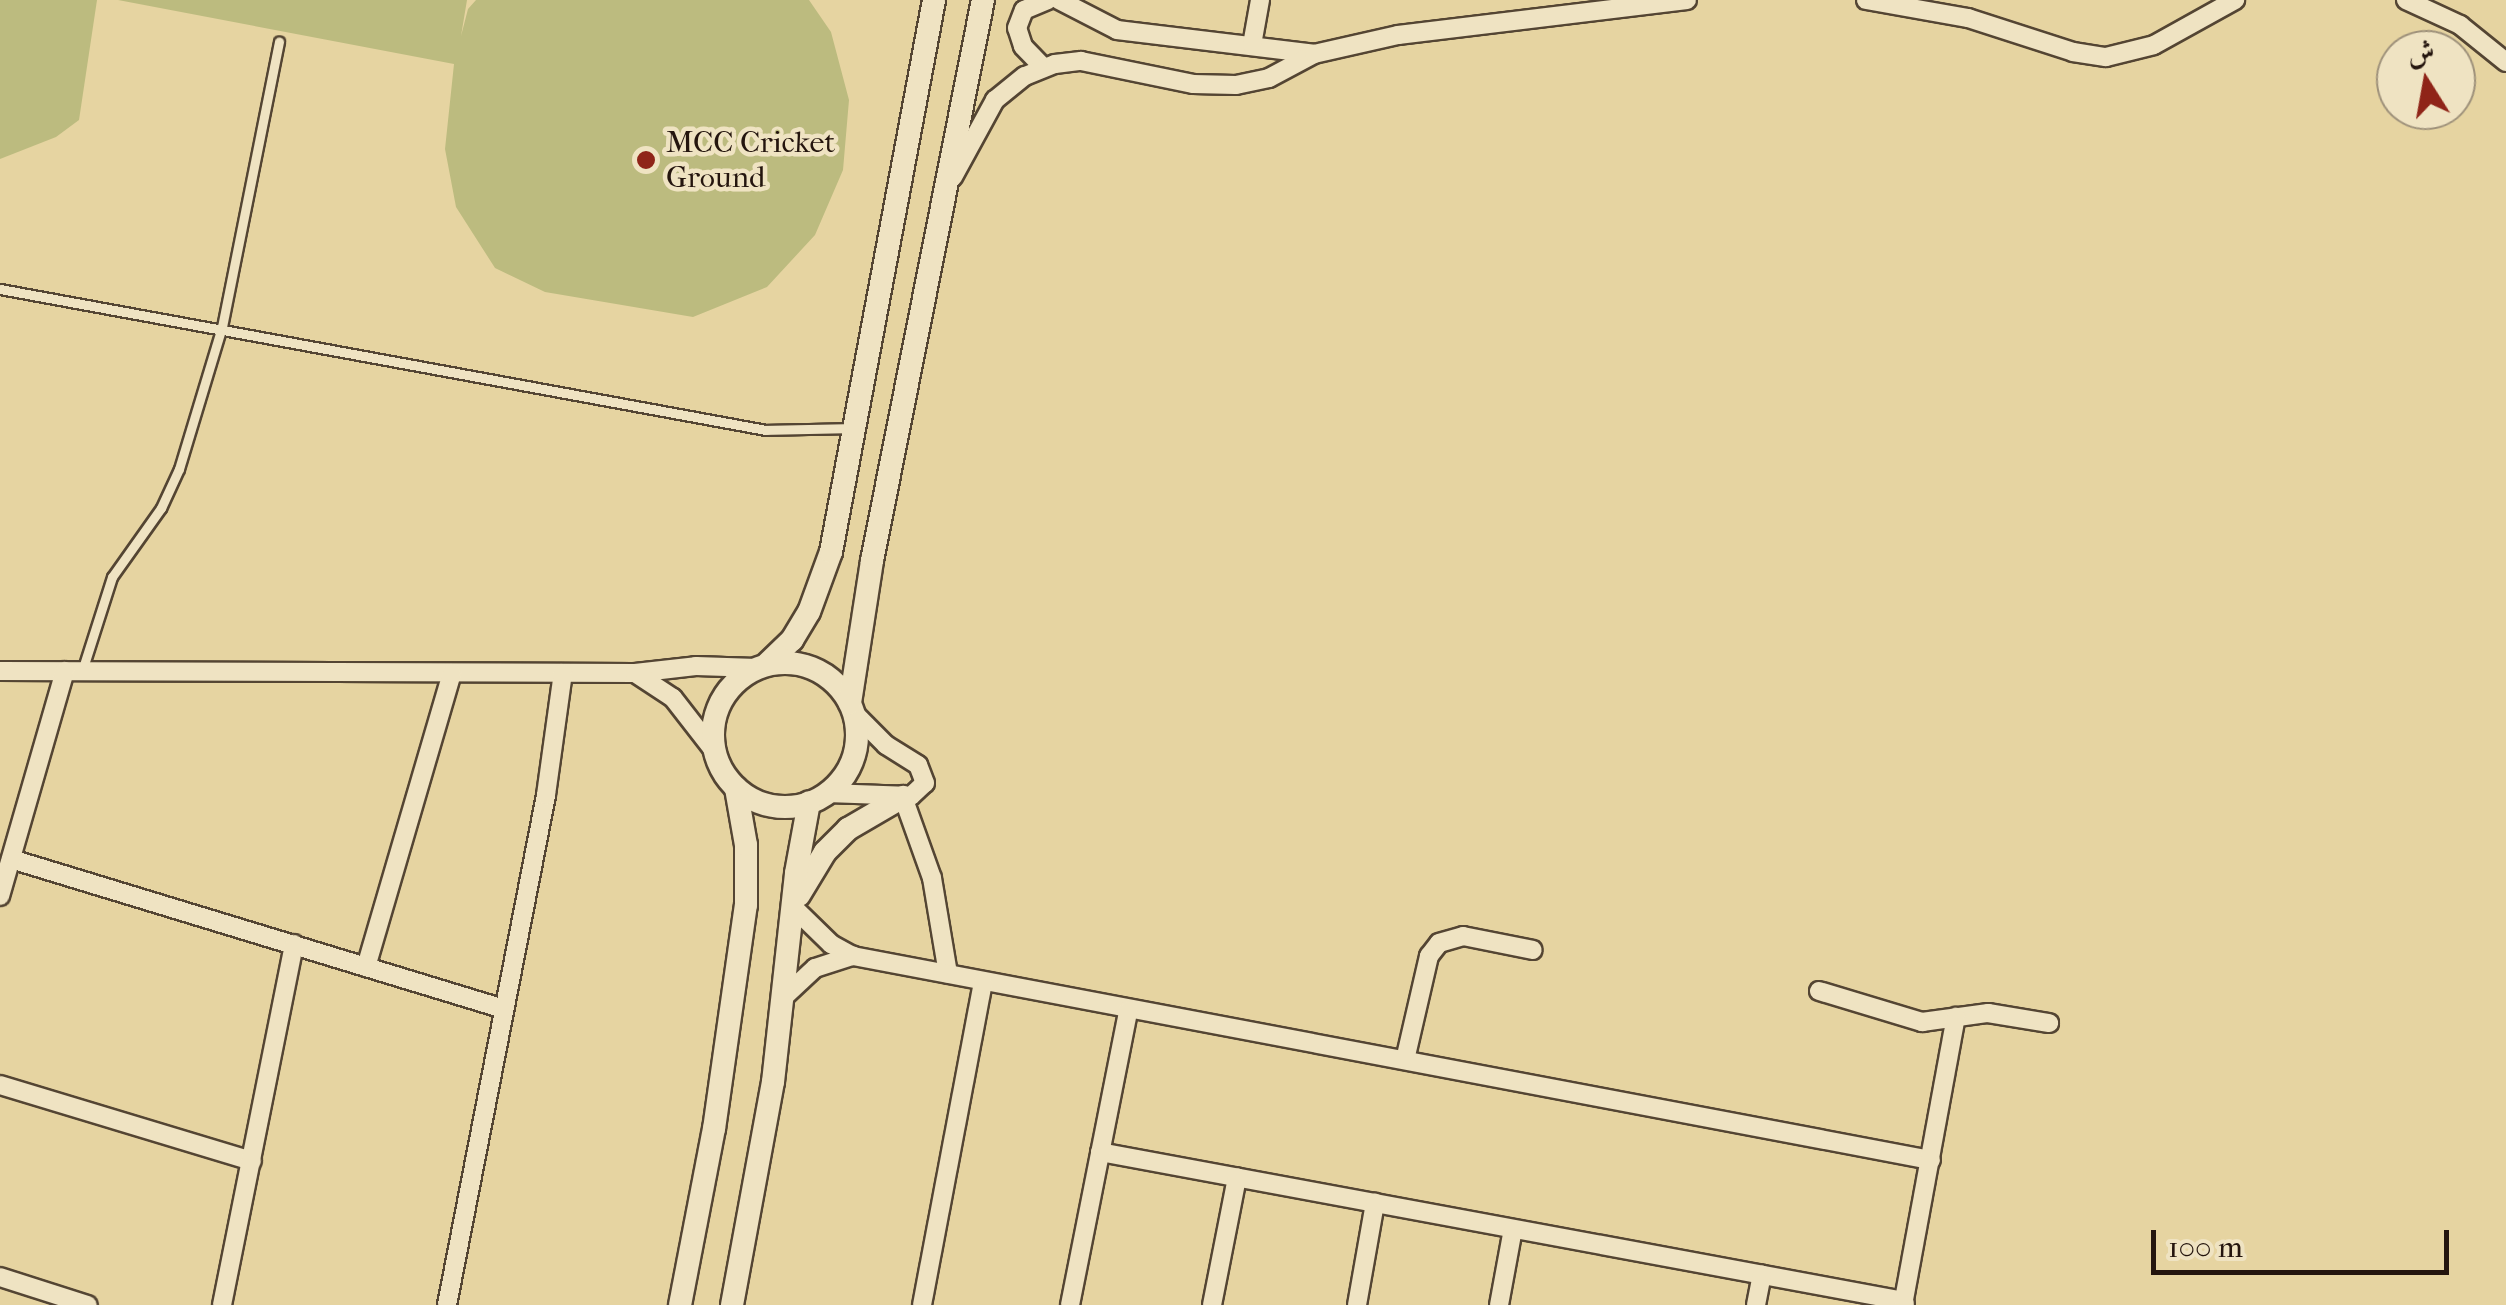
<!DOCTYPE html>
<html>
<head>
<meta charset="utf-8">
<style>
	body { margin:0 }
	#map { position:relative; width:2506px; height:1305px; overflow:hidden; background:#e6d4a1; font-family:"IM FELL French Canon",Amiri,serif }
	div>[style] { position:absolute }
	.green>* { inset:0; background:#bcbb7f }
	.roads { filter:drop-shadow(2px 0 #544533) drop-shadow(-2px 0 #544533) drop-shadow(0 2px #544533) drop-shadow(0 -2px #544533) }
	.service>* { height:9px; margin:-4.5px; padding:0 4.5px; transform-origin:4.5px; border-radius:4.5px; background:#efe3c2 }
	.minor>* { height:18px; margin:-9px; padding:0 9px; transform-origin:9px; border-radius:9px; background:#efe3c2 }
	.tertiary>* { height:22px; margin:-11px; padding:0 11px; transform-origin:11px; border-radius:11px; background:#efe3c2 }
	.tertiary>.ring { margin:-11px; padding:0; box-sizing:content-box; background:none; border:22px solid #efe3c2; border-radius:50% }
	.dots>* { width:28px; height:28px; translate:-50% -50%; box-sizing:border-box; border:5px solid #efe3c2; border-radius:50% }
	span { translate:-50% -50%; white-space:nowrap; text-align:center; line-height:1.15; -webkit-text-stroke:9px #efe3c2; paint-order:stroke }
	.poi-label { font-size:30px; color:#24150e }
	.left { translate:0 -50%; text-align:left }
	.north { position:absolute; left:2376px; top:30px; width:100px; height:100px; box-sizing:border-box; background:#efe3c2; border:2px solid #9e917a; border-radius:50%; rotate:349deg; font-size:28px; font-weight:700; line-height:40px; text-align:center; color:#24150e }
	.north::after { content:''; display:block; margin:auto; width:35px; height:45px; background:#8f2418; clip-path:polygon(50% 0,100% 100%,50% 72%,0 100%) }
	.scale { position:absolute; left:2151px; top:1230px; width:298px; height:45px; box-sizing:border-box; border:5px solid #24150e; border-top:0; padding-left:12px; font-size:30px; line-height:35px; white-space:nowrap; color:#24150e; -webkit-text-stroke:8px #efe3c2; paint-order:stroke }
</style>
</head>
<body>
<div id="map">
	<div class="green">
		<div style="clip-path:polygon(0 0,97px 0,79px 120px,56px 137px,0 159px)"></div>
		<div style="clip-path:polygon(118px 0,467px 0,461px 36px,468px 9px,476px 0,809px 0,831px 32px,849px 100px,843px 170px,815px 235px,767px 287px,693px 317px,545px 292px,495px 268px,456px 207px,445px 149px,454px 64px)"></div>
	</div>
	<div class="roads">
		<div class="service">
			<div style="left:0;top:289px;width:779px;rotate:10.43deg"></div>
			<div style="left:766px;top:430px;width:85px;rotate:-1.3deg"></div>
			<div style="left:82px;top:671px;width:99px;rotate:-72.3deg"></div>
			<div style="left:112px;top:577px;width:85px;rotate:-54.6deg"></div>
			<div style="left:161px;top:508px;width:43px;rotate:-65.2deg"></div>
			<div style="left:179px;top:469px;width:148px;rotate:-73.2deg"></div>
			<div style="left:222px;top:327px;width:291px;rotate:-78.7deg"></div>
		</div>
		<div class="minor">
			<div style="left:1059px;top:0;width:65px;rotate:27.3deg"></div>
			<div style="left:1117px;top:30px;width:198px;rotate:6.9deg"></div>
			<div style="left:1866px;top:0;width:104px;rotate:10deg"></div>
			<div style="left:1968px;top:18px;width:110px;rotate:17.9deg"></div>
			<div style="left:2073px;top:52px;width:33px;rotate:9deg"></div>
			<div style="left:2106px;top:57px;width:49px;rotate:-14deg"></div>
			<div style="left:2154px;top:45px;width:93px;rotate:-29.1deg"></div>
			<div style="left:2406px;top:0;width:60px;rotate:24.8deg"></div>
			<div style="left:2460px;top:25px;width:59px;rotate:38.8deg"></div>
			<div style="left:1252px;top:45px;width:46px;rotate:-79.9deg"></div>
			<div style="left:1043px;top:67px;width:29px;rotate:-134deg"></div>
			<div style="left:1023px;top:46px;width:19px;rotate:-108deg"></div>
			<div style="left:1017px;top:28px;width:19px;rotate:-69deg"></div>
			<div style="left:1024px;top:10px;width:26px;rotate:-23deg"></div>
			<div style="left:953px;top:177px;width:88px;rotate:-61.4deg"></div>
			<div style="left:995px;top:100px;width:38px;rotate:-39deg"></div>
			<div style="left:1025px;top:76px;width:32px;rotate:-22deg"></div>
			<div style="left:1055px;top:64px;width:26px;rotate:-7deg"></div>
			<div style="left:1081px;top:61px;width:114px;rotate:11.6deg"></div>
			<div style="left:1193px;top:84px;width:43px;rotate:1.3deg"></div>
			<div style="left:1236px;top:85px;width:34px;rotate:-12deg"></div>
			<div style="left:1269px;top:78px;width:51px;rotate:-28.1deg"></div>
			<div style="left:1314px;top:54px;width:86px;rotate:-12.7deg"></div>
			<div style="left:1398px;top:35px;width:291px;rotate:-6.9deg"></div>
			<div style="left:0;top:671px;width:635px;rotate:0.18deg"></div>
			<div style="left:635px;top:673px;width:61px;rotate:-6.5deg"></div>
			<div style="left:696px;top:666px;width:61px;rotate:1.9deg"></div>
			<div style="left:635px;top:673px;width:45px;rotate:33.3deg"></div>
			<div style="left:673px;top:698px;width:68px;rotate:52.1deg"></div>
			<div style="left:827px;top:793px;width:84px;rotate:2deg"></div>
			<div style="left:911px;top:796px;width:19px;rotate:-43deg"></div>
			<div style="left:925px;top:783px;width:19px;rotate:-111deg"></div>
			<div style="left:918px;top:765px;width:38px;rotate:-148deg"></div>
			<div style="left:886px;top:745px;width:45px;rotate:-135deg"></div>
			<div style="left:903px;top:797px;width:86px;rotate:70.3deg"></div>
			<div style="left:932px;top:878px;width:97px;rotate:80.5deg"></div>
			<div style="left:11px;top:859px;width:515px;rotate:16.92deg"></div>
			<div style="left:0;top:896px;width:234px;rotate:-73.9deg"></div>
			<div style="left:793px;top:907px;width:53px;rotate:44.2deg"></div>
			<div style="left:831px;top:944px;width:25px;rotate:29deg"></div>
			<div style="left:853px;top:956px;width:1097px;rotate:10.72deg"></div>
			<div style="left:366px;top:967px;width:306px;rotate:-73.7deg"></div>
			<div style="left:1819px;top:991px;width:108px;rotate:16.8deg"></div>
			<div style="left:1922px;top:1022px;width:67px;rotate:-7.8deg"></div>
			<div style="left:1988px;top:1013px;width:62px;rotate:9.3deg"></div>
			<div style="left:785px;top:996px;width:41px;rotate:-43deg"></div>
			<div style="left:815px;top:968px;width:40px;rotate:-18deg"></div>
			<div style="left:1405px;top:1060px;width:107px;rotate:-77deg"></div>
			<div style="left:1429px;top:956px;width:16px;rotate:-52deg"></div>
			<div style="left:1439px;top:943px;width:25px;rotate:-16deg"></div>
			<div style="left:1463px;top:936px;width:71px;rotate:11.3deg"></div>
			<div style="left:0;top:1085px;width:263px;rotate:16.8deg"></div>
			<div style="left:1100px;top:1152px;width:818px;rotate:10.5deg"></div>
			<div style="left:1904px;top:1301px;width:4px;rotate:76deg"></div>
			<div style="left:0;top:1277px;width:92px;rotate:17.7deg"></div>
			<div style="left:222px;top:1305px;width:368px;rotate:-78.7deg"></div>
			<div style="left:447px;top:1305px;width:520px;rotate:-79.01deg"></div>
			<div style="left:546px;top:795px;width:123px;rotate:-82.1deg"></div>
			<div style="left:922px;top:1305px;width:328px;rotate:-79.3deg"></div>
			<div style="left:1070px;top:1305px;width:300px;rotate:-78.8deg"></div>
			<div style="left:1212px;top:1305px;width:130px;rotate:-78.9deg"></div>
			<div style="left:1357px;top:1305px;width:104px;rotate:-80deg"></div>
			<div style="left:1499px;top:1305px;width:77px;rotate:-79.6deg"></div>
			<div style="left:1756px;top:1305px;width:31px;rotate:-79deg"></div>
			<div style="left:1903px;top:1305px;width:293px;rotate:-79.6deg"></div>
		</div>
		<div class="tertiary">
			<div class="ring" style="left:713px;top:663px;width:122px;height:122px"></div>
			<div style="left:767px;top:664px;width:35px;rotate:-44deg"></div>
			<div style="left:792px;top:640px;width:33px;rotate:-59deg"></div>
			<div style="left:809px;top:612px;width:64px;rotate:-69.9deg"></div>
			<div style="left:831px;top:552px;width:562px;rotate:-79.43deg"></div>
			<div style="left:850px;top:703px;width:144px;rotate:-81.2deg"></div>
			<div style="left:872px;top:561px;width:572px;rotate:-78.81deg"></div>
			<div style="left:799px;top:895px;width:50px;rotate:-58.8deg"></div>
			<div style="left:825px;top:852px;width:33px;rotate:-45deg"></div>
			<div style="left:848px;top:829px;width:64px;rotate:-30.2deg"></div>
			<div style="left:680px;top:1305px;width:179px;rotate:-79.1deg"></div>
			<div style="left:714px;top:1129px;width:226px;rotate:-81.9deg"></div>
			<div style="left:746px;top:905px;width:60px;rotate:-90deg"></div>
			<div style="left:746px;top:845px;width:58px;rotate:-100deg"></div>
			<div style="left:732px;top:1305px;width:227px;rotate:-79.6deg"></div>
			<div style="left:773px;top:1082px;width:210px;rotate:-83.7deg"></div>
			<div style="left:796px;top:873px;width:72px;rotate:-79.6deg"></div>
		</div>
	</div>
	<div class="dots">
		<div style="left:646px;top:160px;background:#8f2418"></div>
	</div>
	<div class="poi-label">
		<span class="left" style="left:666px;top:160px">MCC Cricket<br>Ground</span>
	</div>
	<div class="north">ش</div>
	<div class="scale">100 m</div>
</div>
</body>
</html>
